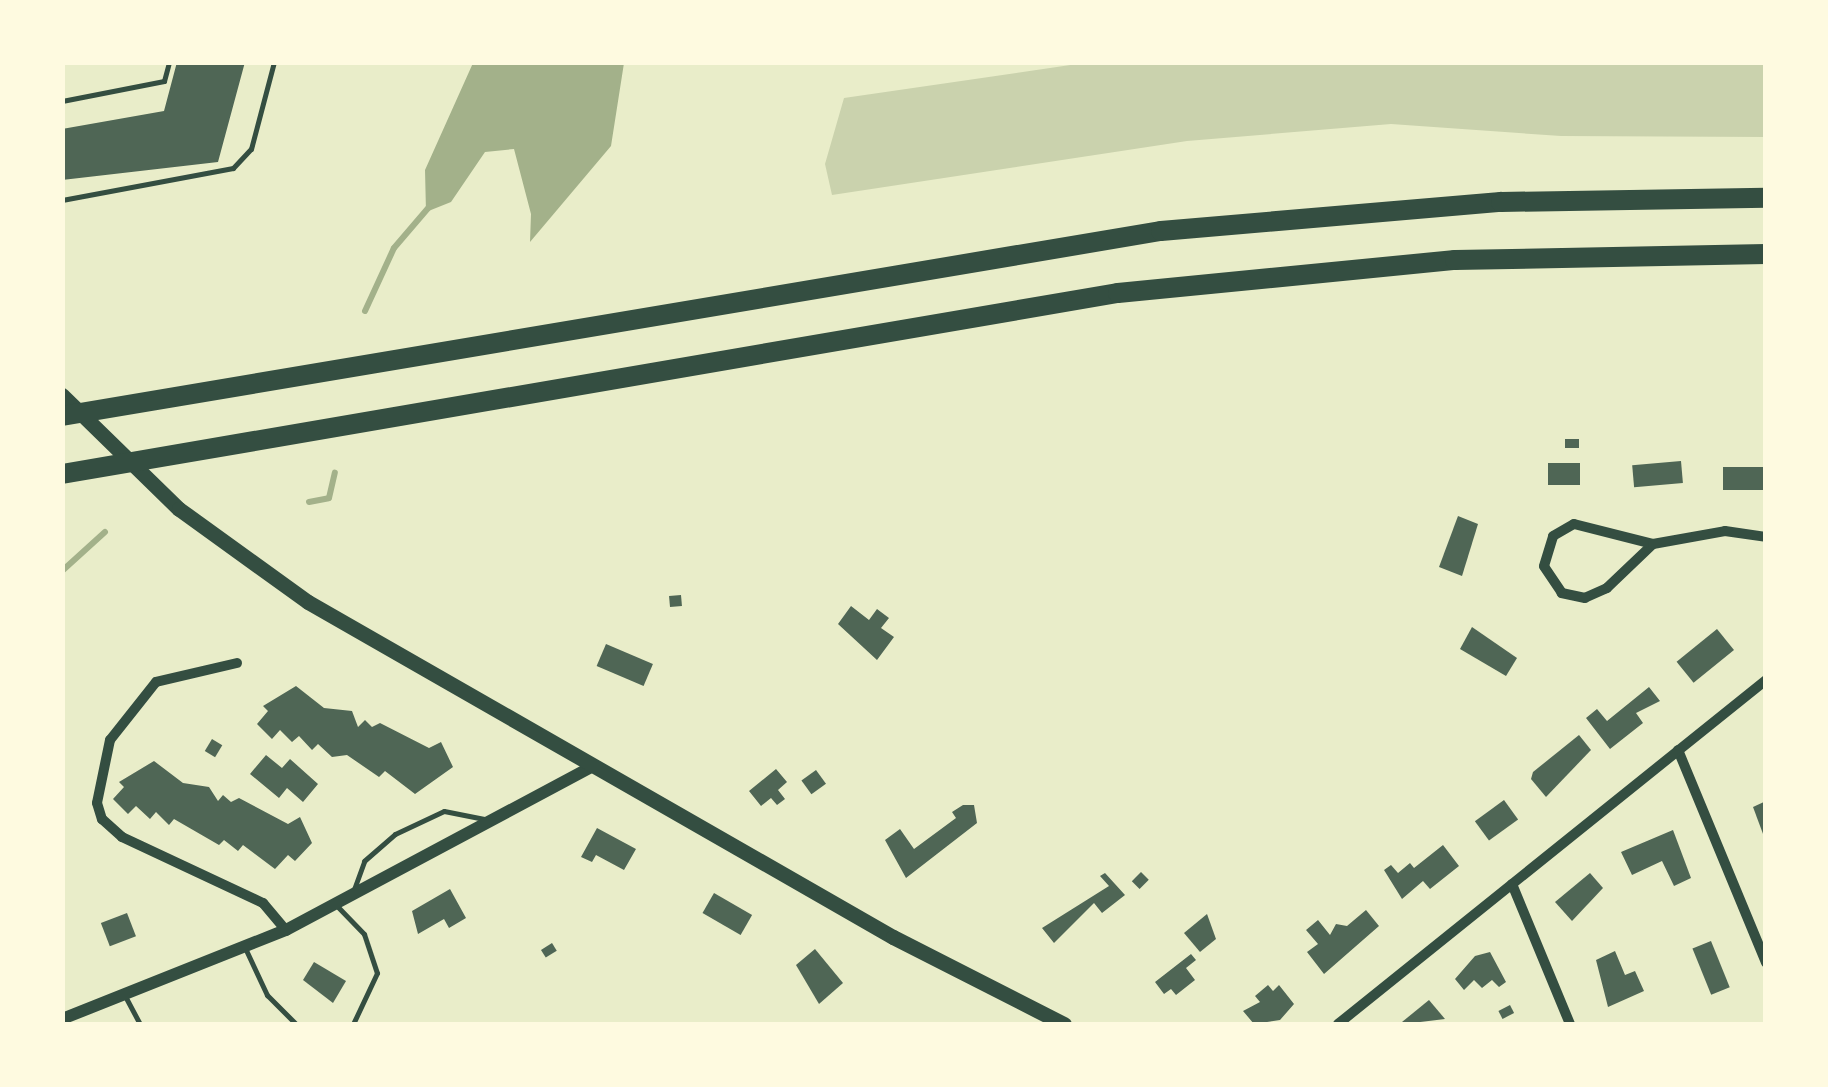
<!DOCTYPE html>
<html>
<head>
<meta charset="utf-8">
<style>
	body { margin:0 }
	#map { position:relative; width:1828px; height:1087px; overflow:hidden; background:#e9edc9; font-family:"Roboto Condensed",sans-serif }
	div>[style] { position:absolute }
	.green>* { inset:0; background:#cad2ad }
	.water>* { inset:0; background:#a3b18a }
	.stream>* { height:6px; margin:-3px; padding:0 3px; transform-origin:3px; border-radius:3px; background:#a3b18a }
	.building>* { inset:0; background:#4f6655; transform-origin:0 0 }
	.service>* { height:5px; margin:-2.5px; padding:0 2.5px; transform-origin:2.5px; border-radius:2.5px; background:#344e41 }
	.minor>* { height:10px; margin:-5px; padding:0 5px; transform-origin:5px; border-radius:5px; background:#344e41 }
	.tertiary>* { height:12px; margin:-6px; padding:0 6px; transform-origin:6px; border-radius:6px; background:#344e41 }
	.secondary>* { height:15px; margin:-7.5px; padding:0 7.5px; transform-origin:7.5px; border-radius:7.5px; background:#344e41 }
	.motorway>* { height:20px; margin:-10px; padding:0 10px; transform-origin:10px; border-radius:10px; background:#344e41 }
	span { translate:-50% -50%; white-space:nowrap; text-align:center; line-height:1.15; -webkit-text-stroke:8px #fefae0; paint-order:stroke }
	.frame { position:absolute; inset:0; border:65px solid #fefae0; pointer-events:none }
</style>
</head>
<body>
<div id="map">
	<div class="green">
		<div style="clip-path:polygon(1084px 63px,1765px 63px,1765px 137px,1561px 136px,1391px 124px,1187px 141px,832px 195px,825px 164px,844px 98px)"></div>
	</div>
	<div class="water">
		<div style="clip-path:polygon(473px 63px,624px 63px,611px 146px,530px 242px,531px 214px,514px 149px,485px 152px,451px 202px,426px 212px,425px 170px)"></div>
	</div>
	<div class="stream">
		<div style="left:365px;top:311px;width:69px;rotate:-65.3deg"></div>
		<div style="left:394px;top:248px;width:54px;rotate:-49.5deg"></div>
		<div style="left:309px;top:502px;width:20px;rotate:-11deg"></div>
		<div style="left:329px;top:498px;width:26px;rotate:-77deg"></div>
		<div style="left:62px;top:571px;width:58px;rotate:-42.2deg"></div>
	</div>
	<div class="building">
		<div style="clip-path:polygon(177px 62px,245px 62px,218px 162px,62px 180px,62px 129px,164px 111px)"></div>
		<div style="left:1579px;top:439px;width:9px;height:14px;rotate:90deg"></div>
		<div style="left:1681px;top:461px;width:22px;height:49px;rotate:85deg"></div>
		<div style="left:1548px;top:463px;width:32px;height:22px"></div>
		<div style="left:1766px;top:467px;width:23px;height:43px;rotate:90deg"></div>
		<div style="clip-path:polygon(1458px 516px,1478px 524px,1462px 576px,1439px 567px)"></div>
		<div style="left:681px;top:595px;width:11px;height:12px;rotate:85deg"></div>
		<div style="clip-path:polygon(851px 606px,869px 620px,877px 609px,889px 618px,881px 628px,894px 637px,877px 660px,838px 624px)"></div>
		<div style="clip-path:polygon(1472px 627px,1517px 658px,1506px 676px,1460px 649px)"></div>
		<div style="left:1717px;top:629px;width:27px;height:52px;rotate:51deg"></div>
		<div style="left:606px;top:644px;width:51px;height:24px;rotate:23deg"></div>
		<div style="clip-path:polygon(296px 686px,324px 708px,352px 711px,358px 727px,365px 720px,372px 727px,380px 723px,429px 748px,441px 742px,453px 767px,415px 794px,385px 771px,379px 777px,347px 755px,332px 757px,318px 744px,312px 750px,299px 736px,292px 742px,280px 730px,272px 739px,257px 724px,268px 711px,263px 706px)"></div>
		<div style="clip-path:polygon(1649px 687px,1660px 701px,1636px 713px,1643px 723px,1610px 749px,1586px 718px,1597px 709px,1607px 721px)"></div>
		<div style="clip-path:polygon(1579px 735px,1591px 750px,1546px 797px,1531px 779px,1533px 772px)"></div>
		<div style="left:212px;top:739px;width:12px;height:14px;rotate:31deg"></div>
		<div style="clip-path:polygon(266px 755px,282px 768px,290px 759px,318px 784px,303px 802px,287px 788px,279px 798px,250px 774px)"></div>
		<div style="clip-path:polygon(154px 761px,183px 783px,209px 787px,218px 801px,223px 795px,231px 802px,239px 798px,288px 824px,300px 817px,312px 843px,295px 861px,288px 855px,275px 869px,243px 845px,238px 851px,224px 840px,219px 845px,174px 819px,169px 825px,156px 812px,150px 819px,136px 806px,128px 814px,113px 799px,124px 787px,119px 782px)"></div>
		<div style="clip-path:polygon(776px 769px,787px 782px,778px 790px,785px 799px,777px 805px,771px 798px,761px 806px,749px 791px)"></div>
		<div style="left:816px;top:770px;width:17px;height:18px;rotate:54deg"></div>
		<div style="left:1504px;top:800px;width:24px;height:36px;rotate:54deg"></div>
		<div style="clip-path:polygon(1766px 801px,1766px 842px,1753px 807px)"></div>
		<div style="clip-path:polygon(963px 805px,974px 805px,977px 823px,906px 878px,885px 840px,900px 829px,914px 849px,956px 818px,952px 812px)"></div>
		<div style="clip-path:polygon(597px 828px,636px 849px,624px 870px,596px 855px,592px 862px,581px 857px)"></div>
		<div style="clip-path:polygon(1673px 830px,1691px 878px,1674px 886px,1662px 861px,1632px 875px,1621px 852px)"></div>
		<div style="clip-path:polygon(1443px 845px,1459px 866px,1430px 889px,1423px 881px,1402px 899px,1384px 870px,1391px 865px,1398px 873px,1410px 863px,1414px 868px)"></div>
		<div style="left:1141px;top:872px;width:11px;height:13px;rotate:45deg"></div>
		<div style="clip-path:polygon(1105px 873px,1125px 895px,1102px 913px,1094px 903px,1054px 943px,1042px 928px,1109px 886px,1100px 876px)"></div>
		<div style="clip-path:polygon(1590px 873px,1603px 888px,1572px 921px,1555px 902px)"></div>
		<div style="clip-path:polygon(450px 889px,466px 918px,449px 928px,444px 919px,418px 934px,412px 911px)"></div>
		<div style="left:714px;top:893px;width:44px;height:23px;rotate:30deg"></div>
		<div style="clip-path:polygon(1366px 910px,1379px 926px,1324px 974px,1307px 952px,1318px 944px,1306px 930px,1318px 920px,1330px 935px,1336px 924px,1347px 926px)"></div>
		<div style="left:127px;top:913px;width:25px;height:28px;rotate:69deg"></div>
		<div style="clip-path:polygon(1207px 914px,1216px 939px,1200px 952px,1184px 933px)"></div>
		<div style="left:1711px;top:941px;width:50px;height:20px;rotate:68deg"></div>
		<div style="left:552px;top:943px;width:9px;height:13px;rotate:58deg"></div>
		<div style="clip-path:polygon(815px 949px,843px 983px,819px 1004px,796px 965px)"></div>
		<div style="clip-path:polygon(1615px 951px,1625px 975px,1635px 971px,1644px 991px,1608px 1007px,1596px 960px)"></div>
		<div style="clip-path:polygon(1490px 952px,1506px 982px,1499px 987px,1492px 980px,1482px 988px,1474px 980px,1464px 990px,1455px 979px,1475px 956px)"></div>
		<div style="clip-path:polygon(1191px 954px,1196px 960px,1186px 968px,1195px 980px,1176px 995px,1171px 989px,1164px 994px,1155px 982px)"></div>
		<div style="clip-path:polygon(314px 962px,346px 981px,333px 1003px,303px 980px)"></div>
		<div style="clip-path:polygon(1268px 985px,1273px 991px,1279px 985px,1294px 1004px,1280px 1020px,1254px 1024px,1243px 1011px,1260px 1002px,1255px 996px)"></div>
		<div style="clip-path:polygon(1429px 1000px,1445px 1019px,1404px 1024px,1402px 1022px)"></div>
		<div style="left:1510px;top:1005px;width:9px;height:13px;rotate:63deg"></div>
	</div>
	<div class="service">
		<div style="left:62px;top:101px;width:104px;rotate:-11.1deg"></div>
		<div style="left:164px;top:81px;width:20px;rotate:-75deg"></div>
		<div style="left:62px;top:200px;width:174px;rotate:-10.6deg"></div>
		<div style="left:233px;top:168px;width:26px;rotate:-47deg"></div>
		<div style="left:251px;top:149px;width:90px;rotate:-75.2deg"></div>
		<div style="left:353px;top:892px;width:33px;rotate:-70deg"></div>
		<div style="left:364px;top:861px;width:41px;rotate:-41.1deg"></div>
		<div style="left:395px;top:834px;width:54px;rotate:-25.1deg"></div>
		<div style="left:444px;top:811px;width:41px;rotate:11.3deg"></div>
		<div style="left:337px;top:906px;width:39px;rotate:46deg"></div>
		<div style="left:364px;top:934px;width:41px;rotate:71.6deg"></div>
		<div style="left:377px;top:973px;width:56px;rotate:115.2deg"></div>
		<div style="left:246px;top:950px;width:50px;rotate:65deg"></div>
		<div style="left:267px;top:995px;width:41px;rotate:45deg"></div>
		<div style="left:125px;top:996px;width:32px;rotate:62deg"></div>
	</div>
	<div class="minor">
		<div style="left:1653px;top:544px;width:64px;rotate:136.3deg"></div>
		<div style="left:1607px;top:588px;width:24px;rotate:156deg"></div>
		<div style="left:1585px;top:598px;width:24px;rotate:-168deg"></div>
		<div style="left:1562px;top:593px;width:32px;rotate:-124deg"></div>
		<div style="left:1544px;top:566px;width:31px;rotate:-73deg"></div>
		<div style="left:1553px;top:536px;width:24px;rotate:-30deg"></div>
		<div style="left:1574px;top:524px;width:81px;rotate:14.2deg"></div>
		<div style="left:1653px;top:544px;width:73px;rotate:-10.2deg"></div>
		<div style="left:1725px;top:531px;width:41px;rotate:8.3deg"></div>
		<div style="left:237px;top:663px;width:83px;rotate:166.8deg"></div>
		<div style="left:156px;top:682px;width:74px;rotate:128.4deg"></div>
		<div style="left:110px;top:740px;width:64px;rotate:101.7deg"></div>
		<div style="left:97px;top:803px;width:17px;rotate:73deg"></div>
		<div style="left:102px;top:819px;width:27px;rotate:42deg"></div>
		<div style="left:122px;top:837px;width:156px;rotate:25.1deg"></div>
		<div style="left:263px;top:903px;width:35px;rotate:50deg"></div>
		<div style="left:1678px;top:750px;width:230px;rotate:67.5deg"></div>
		<div style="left:1512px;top:884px;width:152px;rotate:67.5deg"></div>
		<div style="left:1338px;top:1024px;width:549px;rotate:-38.79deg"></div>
	</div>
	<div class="tertiary">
		<div style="left:62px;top:1019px;width:241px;rotate:-21.7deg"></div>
		<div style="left:286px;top:930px;width:346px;rotate:-28.1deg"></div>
	</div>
	<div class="secondary">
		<div style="left:62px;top:395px;width:163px;rotate:44.3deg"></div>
		<div style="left:179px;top:509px;width:159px;rotate:35.8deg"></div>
		<div style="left:308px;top:602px;width:674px;rotate:29.8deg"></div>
		<div style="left:893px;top:937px;width:192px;rotate:27deg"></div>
	</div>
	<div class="motorway">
		<div style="left:62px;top:416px;width:1114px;rotate:-9.56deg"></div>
		<div style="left:1161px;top:231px;width:341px;rotate:-4.9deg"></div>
		<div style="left:1501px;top:202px;width:265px;rotate:-0.9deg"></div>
		<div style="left:62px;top:474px;width:1071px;rotate:-9.73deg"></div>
		<div style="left:1118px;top:293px;width:339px;rotate:-5.6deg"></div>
		<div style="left:1455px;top:260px;width:311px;rotate:-1.1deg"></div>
	</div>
	<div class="frame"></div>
</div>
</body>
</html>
